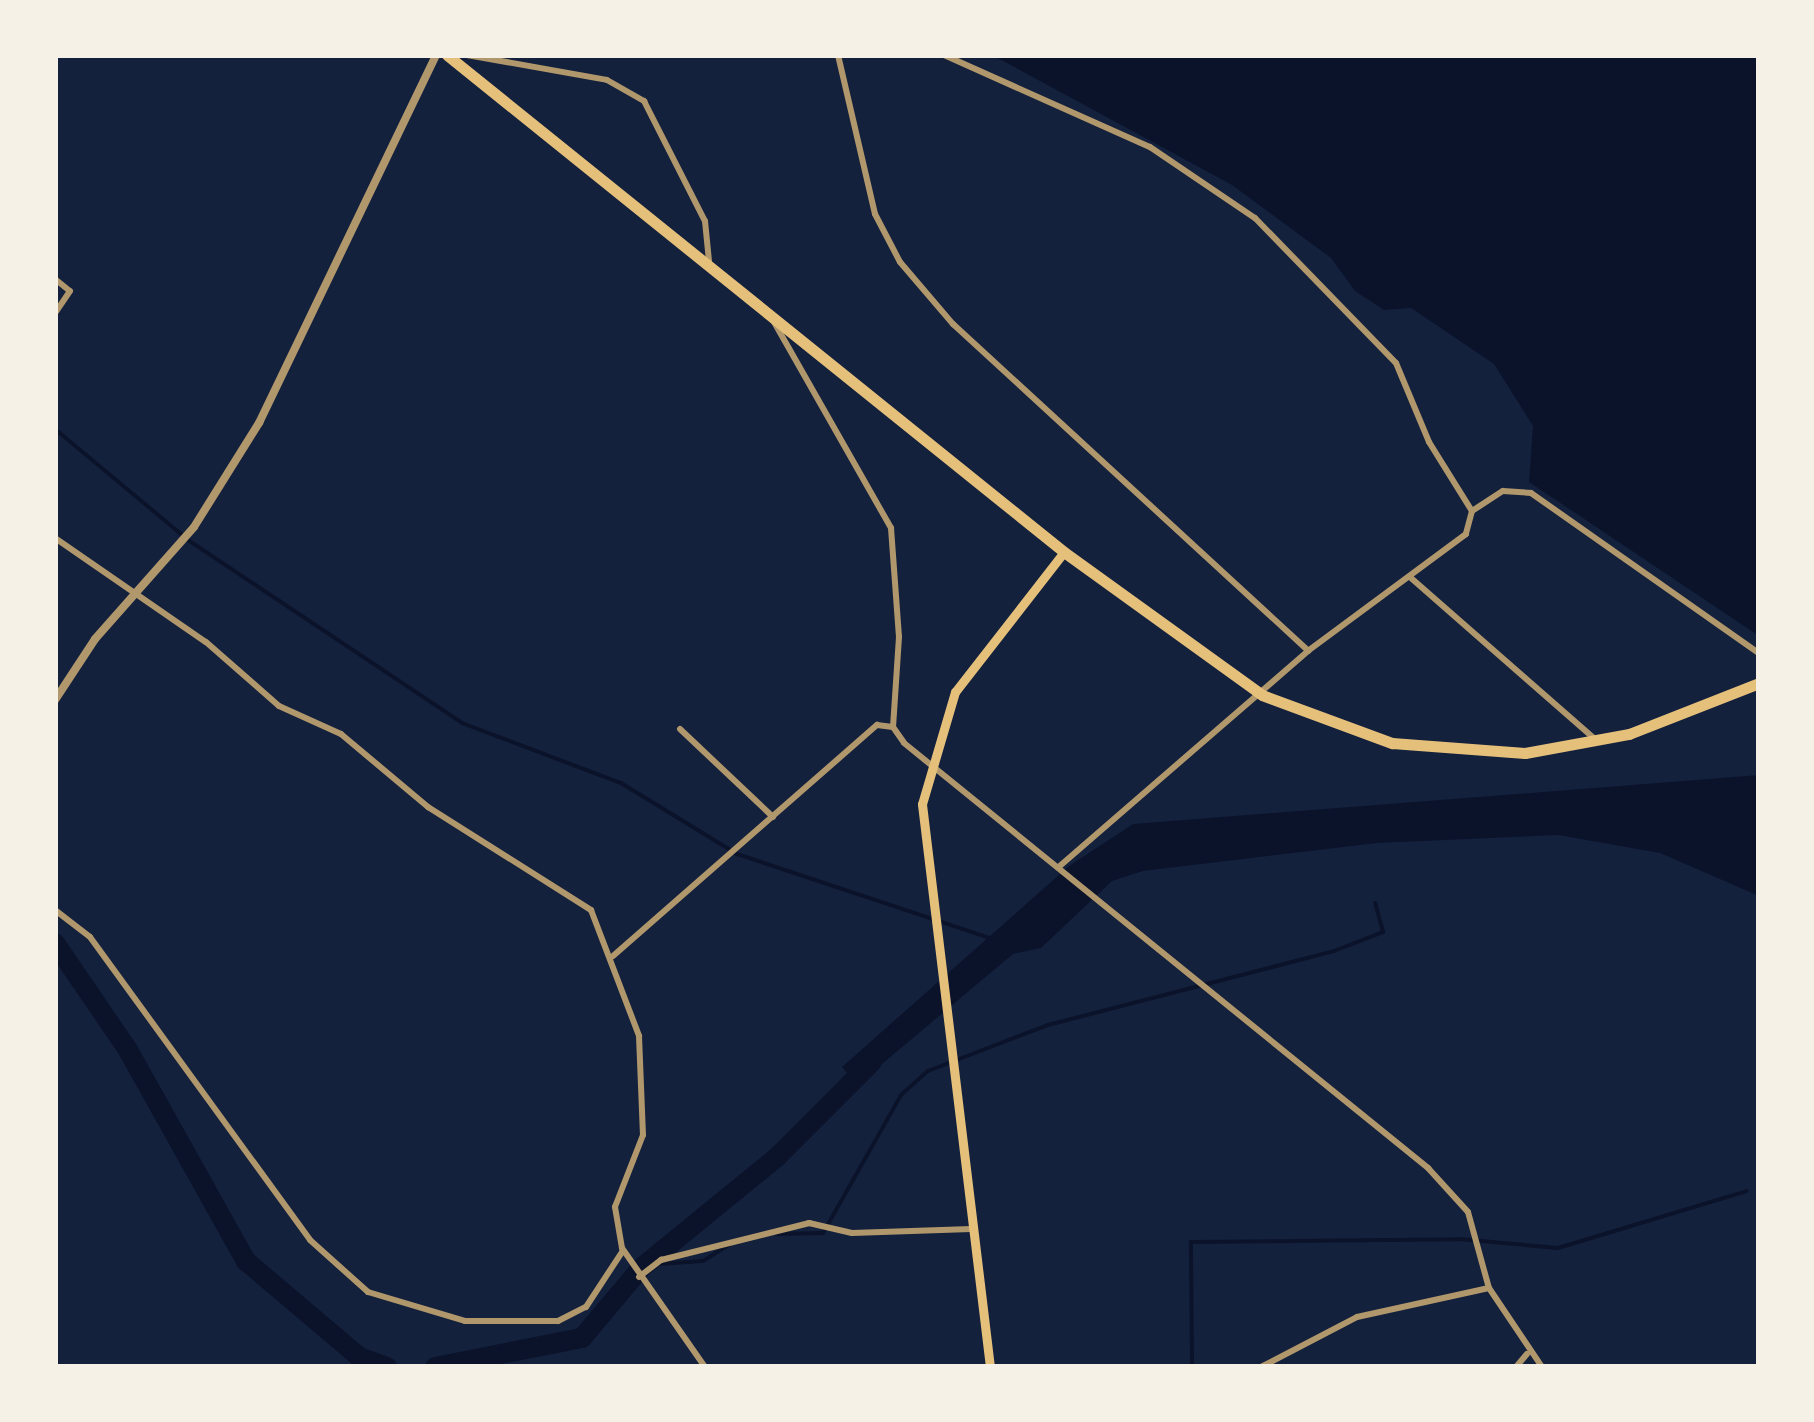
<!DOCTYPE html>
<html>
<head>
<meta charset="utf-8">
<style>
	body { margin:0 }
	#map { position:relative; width:1814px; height:1422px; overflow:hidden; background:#14213d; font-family:Arial,sans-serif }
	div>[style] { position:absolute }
	.water>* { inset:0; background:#0b132b }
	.stream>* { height:4px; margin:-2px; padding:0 2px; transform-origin:2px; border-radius:2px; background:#0b132b }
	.river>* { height:20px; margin:-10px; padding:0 10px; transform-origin:10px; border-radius:10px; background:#0b132b }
	.minor>* { height:6px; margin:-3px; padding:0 3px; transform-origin:3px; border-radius:3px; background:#b1986c }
	.tertiary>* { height:8px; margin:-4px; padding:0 4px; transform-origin:4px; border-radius:4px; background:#b1986c }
	.secondary>* { height:9px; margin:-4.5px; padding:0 4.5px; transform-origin:4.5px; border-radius:4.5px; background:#e5c07b }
	.trunk>* { height:11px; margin:-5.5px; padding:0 5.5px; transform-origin:5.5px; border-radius:5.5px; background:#e5c07b }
	span { translate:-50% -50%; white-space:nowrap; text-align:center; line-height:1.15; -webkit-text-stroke:8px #f6f1e7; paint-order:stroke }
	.frame { position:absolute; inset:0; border:58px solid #f6f1e7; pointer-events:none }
</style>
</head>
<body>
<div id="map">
	<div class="water">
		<div style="clip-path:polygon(992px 55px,1759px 55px,1759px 636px,1529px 482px,1533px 426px,1494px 364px,1411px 308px,1384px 310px,1355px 291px,1331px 258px,1232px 185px)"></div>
		<div style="clip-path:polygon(1759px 775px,1759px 896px,1660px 853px,1558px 835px,1377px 843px,1143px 871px,1112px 881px,1041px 948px,1013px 954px,857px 1085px,842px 1067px,1069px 866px,1133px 824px)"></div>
	</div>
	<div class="stream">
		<div style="left:55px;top:429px;width:173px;rotate:39.8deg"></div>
		<div style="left:188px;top:540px;width:329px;rotate:33.7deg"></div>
		<div style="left:462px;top:723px;width:170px;rotate:20.7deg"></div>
		<div style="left:621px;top:783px;width:136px;rotate:31.5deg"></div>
		<div style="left:737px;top:854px;width:270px;rotate:18.4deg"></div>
		<div style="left:776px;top:1234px;width:47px;rotate:-1.2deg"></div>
		<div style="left:823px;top:1233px;width:159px;rotate:-60.5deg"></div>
		<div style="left:901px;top:1095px;width:36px;rotate:-42deg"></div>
		<div style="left:928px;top:1071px;width:129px;rotate:-21deg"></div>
		<div style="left:1048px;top:1025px;width:295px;rotate:-14.5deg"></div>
		<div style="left:1334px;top:951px;width:53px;rotate:-21.2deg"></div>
		<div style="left:1383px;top:932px;width:30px;rotate:-105deg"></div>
		<div style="left:644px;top:1265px;width:59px;rotate:-3.9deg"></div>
		<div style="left:703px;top:1261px;width:31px;rotate:-32deg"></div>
		<div style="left:1192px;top:1367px;width:125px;rotate:-90.5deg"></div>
		<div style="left:1191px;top:1242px;width:268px;rotate:-0.6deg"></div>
		<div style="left:1459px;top:1239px;width:99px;rotate:5.2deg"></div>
		<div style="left:1558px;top:1248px;width:197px;rotate:-16.8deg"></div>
	</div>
	<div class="river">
		<div style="left:55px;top:943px;width:130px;rotate:55.7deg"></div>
		<div style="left:128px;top:1050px;width:242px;rotate:60.8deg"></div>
		<div style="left:246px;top:1261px;width:148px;rotate:40.3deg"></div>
		<div style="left:359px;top:1357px;width:30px;rotate:20deg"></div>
		<div style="left:435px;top:1367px;width:150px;rotate:-11.2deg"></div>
		<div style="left:582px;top:1338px;width:92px;rotate:-49.9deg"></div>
		<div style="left:641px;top:1268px;width:176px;rotate:-39.2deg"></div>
		<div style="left:777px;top:1157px;width:134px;rotate:-45deg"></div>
	</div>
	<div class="minor">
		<div style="left:467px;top:55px;width:142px;rotate:10.1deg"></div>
		<div style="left:607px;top:80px;width:43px;rotate:29.6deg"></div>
		<div style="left:644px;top:101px;width:135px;rotate:63.1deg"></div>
		<div style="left:705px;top:221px;width:40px;rotate:84.3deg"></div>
		<div style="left:838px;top:55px;width:163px;rotate:76.9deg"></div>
		<div style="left:875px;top:214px;width:54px;rotate:62.5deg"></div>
		<div style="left:900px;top:262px;width:82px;rotate:49.5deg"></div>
		<div style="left:953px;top:324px;width:483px;rotate:42.6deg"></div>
		<div style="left:944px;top:55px;width:226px;rotate:24.1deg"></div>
		<div style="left:1150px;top:147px;width:127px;rotate:34.1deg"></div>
		<div style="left:1255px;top:218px;width:202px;rotate:45.8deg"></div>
		<div style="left:1396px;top:363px;width:86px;rotate:67.3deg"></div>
		<div style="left:1429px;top:442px;width:81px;rotate:58.1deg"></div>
		<div style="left:1472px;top:511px;width:24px;rotate:105deg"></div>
		<div style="left:1466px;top:534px;width:197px;rotate:143.5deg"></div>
		<div style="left:1308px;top:651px;width:328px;rotate:139.1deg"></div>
		<div style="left:55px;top:279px;width:19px;rotate:39deg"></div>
		<div style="left:70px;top:291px;width:27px;rotate:124deg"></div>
		<div style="left:774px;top:322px;width:237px;rotate:60.4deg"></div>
		<div style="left:891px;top:528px;width:109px;rotate:85.8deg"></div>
		<div style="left:899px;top:637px;width:90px;rotate:93.8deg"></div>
		<div style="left:893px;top:727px;width:19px;rotate:55deg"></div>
		<div style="left:904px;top:743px;width:675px;rotate:39.04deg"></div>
		<div style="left:1428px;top:1168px;width:59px;rotate:47.7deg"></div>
		<div style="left:1468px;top:1212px;width:79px;rotate:74.6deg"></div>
		<div style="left:1489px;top:1288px;width:95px;rotate:56.1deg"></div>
		<div style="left:1472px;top:511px;width:37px;rotate:-33deg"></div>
		<div style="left:1503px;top:491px;width:28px;rotate:4deg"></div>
		<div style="left:1531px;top:493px;width:279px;rotate:35.1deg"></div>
		<div style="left:55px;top:538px;width:183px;rotate:34.6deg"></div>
		<div style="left:206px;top:642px;width:97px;rotate:41.2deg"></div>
		<div style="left:279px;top:706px;width:68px;rotate:24.3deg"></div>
		<div style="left:341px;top:734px;width:114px;rotate:40deg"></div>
		<div style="left:428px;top:807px;width:193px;rotate:32.3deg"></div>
		<div style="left:591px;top:910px;width:135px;rotate:69.1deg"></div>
		<div style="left:639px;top:1036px;width:99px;rotate:87.7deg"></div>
		<div style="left:643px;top:1135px;width:77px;rotate:111.3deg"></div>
		<div style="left:615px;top:1207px;width:42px;rotate:80.3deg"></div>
		<div style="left:622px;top:1248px;width:145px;rotate:55.1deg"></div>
		<div style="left:1411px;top:578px;width:247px;rotate:41.2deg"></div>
		<div style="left:680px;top:729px;width:128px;rotate:43.4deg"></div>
		<div style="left:55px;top:910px;width:44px;rotate:37.6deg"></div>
		<div style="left:90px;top:937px;width:374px;rotate:54deg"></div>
		<div style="left:310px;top:1240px;width:78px;rotate:41.9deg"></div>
		<div style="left:368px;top:1292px;width:101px;rotate:16.6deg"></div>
		<div style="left:465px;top:1321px;width:93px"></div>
		<div style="left:558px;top:1321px;width:31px;rotate:-27deg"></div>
		<div style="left:586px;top:1307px;width:66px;rotate:-56.8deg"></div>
		<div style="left:613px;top:956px;width:351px;rotate:-41.2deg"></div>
		<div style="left:877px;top:725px;width:16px;rotate:7deg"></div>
		<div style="left:639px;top:1277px;width:28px;rotate:-38deg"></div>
		<div style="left:661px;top:1260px;width:153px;rotate:-14deg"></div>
		<div style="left:809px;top:1223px;width:44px;rotate:13.1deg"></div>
		<div style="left:852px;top:1233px;width:119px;rotate:-1.9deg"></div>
		<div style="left:1261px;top:1367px;width:108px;rotate:-27.5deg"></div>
		<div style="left:1357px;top:1317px;width:135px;rotate:-12.4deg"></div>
		<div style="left:1516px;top:1367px;width:17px;rotate:-50deg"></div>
	</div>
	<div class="tertiary">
		<div style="left:55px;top:700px;width:73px;rotate:-56.7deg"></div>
		<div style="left:95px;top:639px;width:149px;rotate:-48.5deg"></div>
		<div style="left:194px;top:527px;width:123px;rotate:-58deg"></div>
		<div style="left:259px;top:423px;width:408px;rotate:-64.3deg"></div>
	</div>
	<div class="secondary">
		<div style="left:990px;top:1367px;width:567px;rotate:-96.89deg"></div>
		<div style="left:922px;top:804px;width:117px;rotate:-73.6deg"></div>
		<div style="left:955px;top:692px;width:177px;rotate:-52.1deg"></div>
	</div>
	<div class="trunk">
		<div style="left:447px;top:55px;width:792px;rotate:38.85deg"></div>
		<div style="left:1064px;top:552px;width:244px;rotate:35.8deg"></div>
		<div style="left:1262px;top:695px;width:139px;rotate:20.3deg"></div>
		<div style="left:1392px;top:743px;width:133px;rotate:4.3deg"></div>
		<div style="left:1525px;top:753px;width:106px;rotate:-10.4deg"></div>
		<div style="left:1629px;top:734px;width:140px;rotate:-21.4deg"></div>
	</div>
	<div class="frame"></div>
</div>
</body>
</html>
